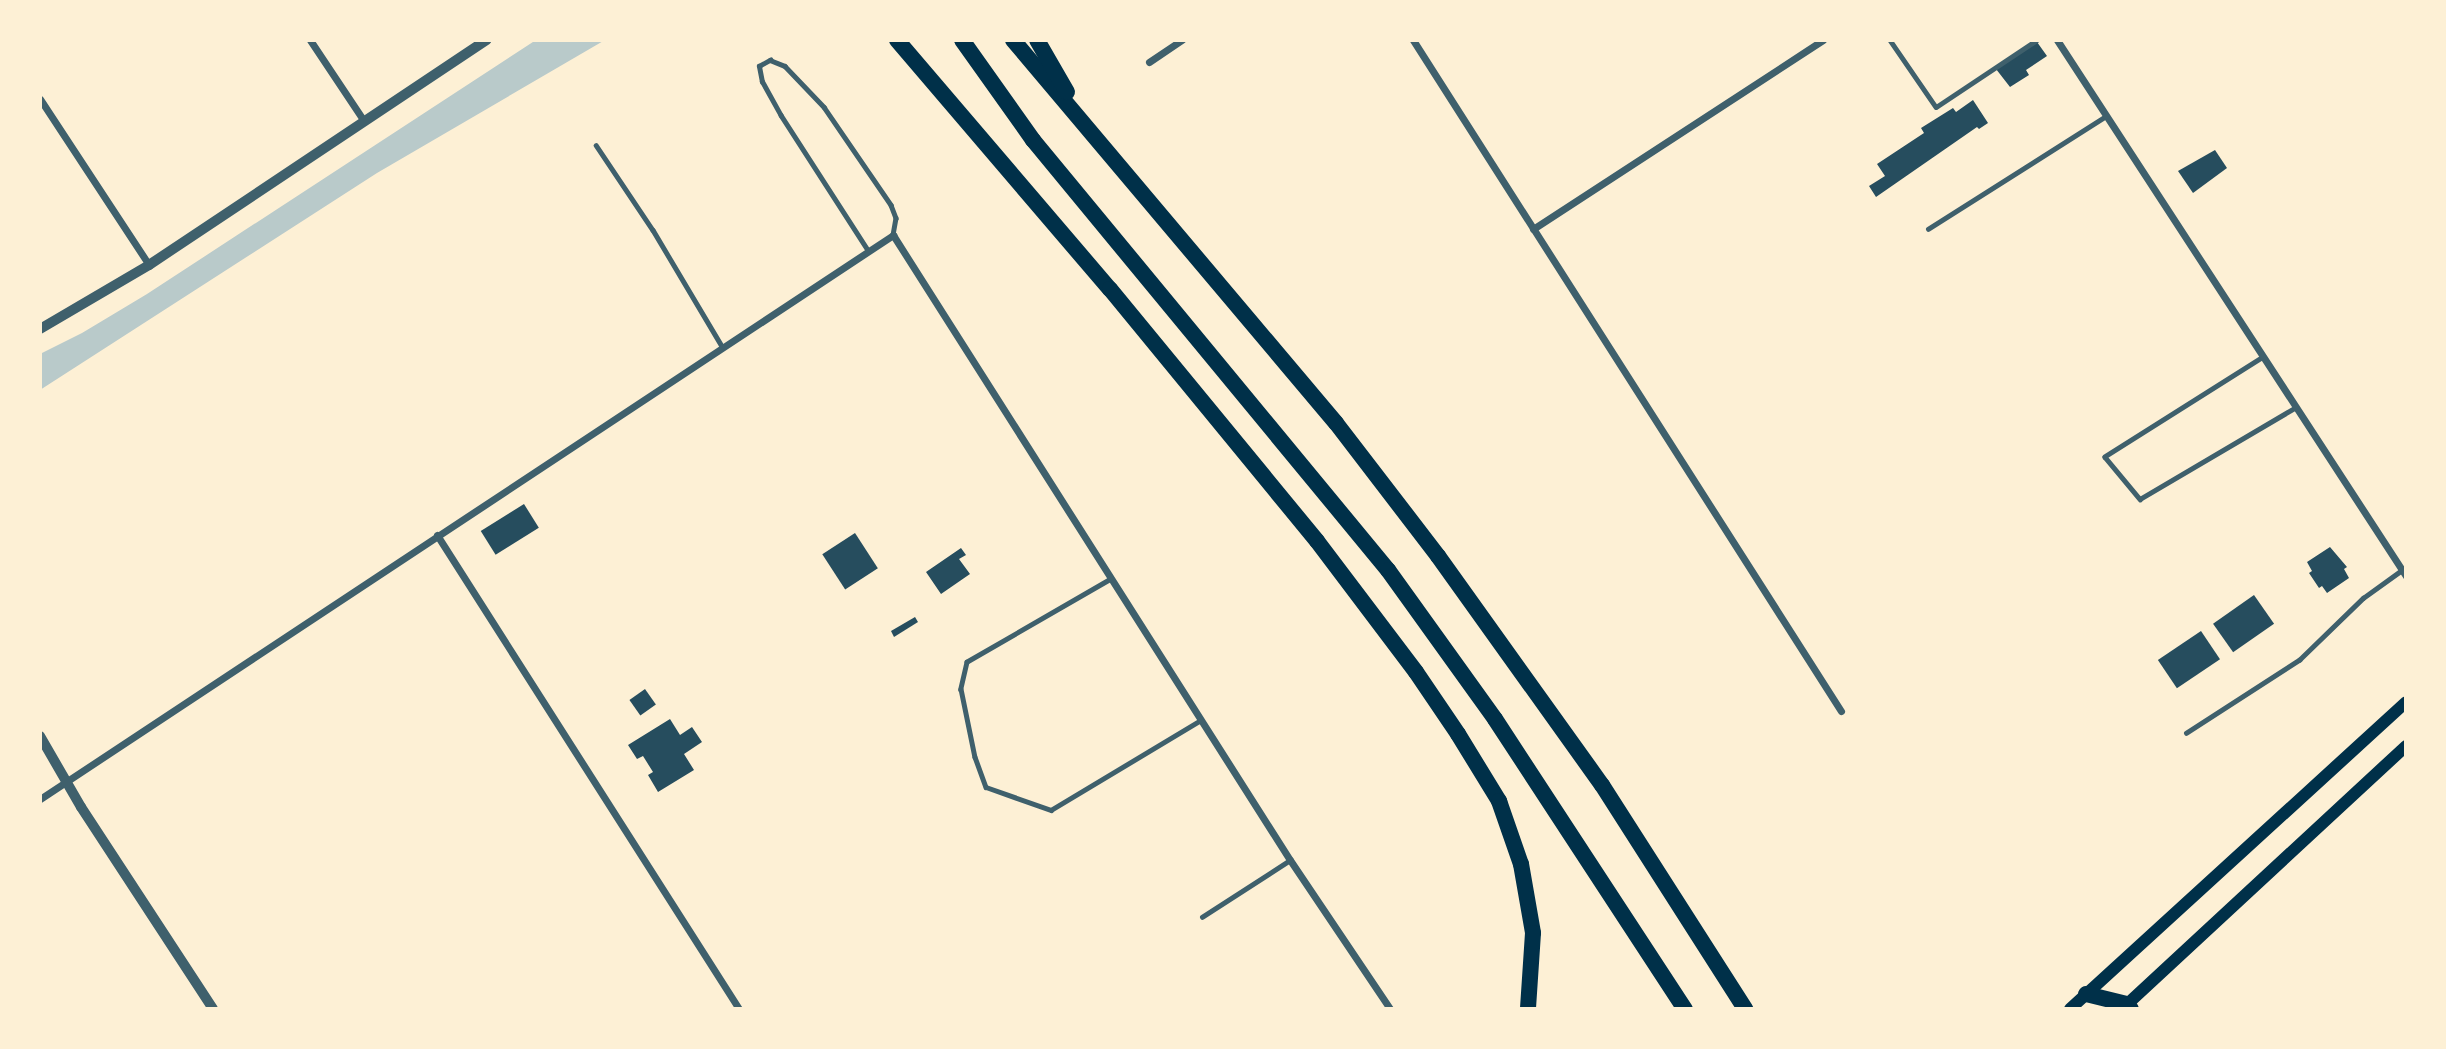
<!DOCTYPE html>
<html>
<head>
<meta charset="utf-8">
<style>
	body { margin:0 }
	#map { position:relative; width:2446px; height:1049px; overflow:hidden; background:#fdf0d5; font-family:Mulish,sans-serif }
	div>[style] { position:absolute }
	.green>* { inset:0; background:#b9caca }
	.building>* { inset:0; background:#264d5e; transform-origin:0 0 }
	.service>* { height:4.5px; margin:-2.25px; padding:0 2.25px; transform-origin:2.25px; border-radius:2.25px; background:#3f606c }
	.minor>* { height:7px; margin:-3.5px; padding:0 3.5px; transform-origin:3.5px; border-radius:3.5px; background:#3f606c }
	.tertiary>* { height:10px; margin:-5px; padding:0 5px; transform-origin:5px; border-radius:5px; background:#3f606c }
	.secondary>* { height:12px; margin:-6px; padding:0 6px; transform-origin:6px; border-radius:6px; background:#003049 }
	.motorway>* { height:16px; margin:-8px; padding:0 8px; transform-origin:8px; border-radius:8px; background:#003049 }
	span { translate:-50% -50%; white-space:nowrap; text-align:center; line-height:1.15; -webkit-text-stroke:7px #fdf0d5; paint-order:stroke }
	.frame { position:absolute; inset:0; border:42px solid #fdf0d5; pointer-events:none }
</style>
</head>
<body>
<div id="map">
	<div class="green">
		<div style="clip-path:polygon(536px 40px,605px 40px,377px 173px,40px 390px,40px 354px,82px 333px,147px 294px)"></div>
	</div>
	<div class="building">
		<div style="clip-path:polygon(2037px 42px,2047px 56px,2026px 70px,2029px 75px,2010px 87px,1996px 69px)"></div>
		<div style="clip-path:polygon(1973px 100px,1988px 123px,1979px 129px,1977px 127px,1876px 197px,1869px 186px,1885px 176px,1877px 164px,1924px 133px,1921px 128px,1953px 108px,1956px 112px)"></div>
		<div style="clip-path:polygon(2215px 150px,2227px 168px,2193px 193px,2178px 171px)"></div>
		<div style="left:524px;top:504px;width:28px;height:51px;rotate:58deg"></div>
		<div style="left:855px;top:533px;width:42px;height:39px;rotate:57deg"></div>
		<div style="clip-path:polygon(2330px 547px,2347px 567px,2344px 569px,2349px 578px,2327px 593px,2322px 586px,2319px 588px,2309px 573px,2312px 571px,2307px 562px)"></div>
		<div style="clip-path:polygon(961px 548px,966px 555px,959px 559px,970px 574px,941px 594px,926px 572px)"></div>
		<div style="left:2254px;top:595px;width:35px;height:50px;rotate:55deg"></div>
		<div style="clip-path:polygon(915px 617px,918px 622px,894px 637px,891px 631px)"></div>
		<div style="left:2201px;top:631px;width:34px;height:52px;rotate:56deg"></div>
		<div style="left:645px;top:689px;width:19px;height:19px;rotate:55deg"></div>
		<div style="clip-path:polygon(670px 719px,680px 735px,692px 727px,702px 742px,684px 754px,694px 770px,658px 792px,648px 775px,653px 772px,643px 756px,637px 759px,628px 745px)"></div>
	</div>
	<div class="service">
		<div style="left:1890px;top:40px;width:81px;rotate:55.5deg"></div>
		<div style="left:1936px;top:107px;width:121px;rotate:-33.6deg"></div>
		<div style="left:596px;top:145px;width:102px;rotate:56.2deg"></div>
		<div style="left:653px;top:230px;width:135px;rotate:59.3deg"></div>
		<div style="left:1928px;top:229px;width:211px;rotate:-32.4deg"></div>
		<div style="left:868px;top:251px;width:161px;rotate:-122.8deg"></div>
		<div style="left:781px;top:116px;width:39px;rotate:-119deg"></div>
		<div style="left:762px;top:82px;width:16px;rotate:-101deg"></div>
		<div style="left:759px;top:66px;width:13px;rotate:-29deg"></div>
		<div style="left:770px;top:60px;width:16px;rotate:22deg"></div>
		<div style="left:785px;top:66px;width:57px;rotate:46.4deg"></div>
		<div style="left:824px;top:107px;width:119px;rotate:55.6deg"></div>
		<div style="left:891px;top:205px;width:14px;rotate:69deg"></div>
		<div style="left:896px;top:218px;width:17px;rotate:100deg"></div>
		<div style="left:2263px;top:357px;width:187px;rotate:147.7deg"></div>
		<div style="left:2105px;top:457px;width:55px;rotate:50.2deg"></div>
		<div style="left:2140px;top:499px;width:181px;rotate:-30.5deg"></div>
		<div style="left:1111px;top:579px;width:166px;rotate:150deg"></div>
		<div style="left:967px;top:662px;width:28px;rotate:103deg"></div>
		<div style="left:961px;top:689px;width:69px;rotate:78.4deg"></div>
		<div style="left:975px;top:757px;width:32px;rotate:70deg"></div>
		<div style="left:986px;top:787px;width:69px;rotate:19.5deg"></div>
		<div style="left:1051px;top:810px;width:175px;rotate:-31deg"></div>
		<div style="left:2186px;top:733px;width:135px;rotate:-32.9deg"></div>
		<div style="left:2299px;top:660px;width:89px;rotate:-44.1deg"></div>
		<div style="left:2363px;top:598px;width:48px;rotate:-35.7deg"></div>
		<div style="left:1202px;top:917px;width:105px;rotate:-32.9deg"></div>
	</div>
	<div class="minor">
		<div style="left:310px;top:40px;width:97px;rotate:56.3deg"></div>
		<div style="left:1413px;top:40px;width:796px;rotate:57.47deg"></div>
		<div style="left:2057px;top:40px;width:640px;rotate:56.93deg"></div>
		<div style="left:1149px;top:62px;width:40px;rotate:-34deg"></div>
		<div style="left:40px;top:99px;width:199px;rotate:56.7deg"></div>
		<div style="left:1533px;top:229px;width:346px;rotate:-33.1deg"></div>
		<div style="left:437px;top:535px;width:562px;rotate:57.5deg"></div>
		<div style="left:40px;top:799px;width:1023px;rotate:-33.47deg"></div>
		<div style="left:893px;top:235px;width:740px;rotate:57.58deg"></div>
		<div style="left:1290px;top:860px;width:179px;rotate:56.1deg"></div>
	</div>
	<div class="tertiary">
		<div style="left:40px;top:329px;width:126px;rotate:-30.4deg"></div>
		<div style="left:149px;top:265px;width:406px;rotate:-33.7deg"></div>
		<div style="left:40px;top:736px;width:82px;rotate:60deg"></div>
		<div style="left:81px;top:807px;width:241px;rotate:56.8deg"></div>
	</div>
	<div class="secondary">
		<div style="left:2070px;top:1009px;width:455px;rotate:-42.4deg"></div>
		<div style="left:2122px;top:1009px;width:387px;rotate:-42.8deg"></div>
	</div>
	<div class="motorway">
		<div style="left:897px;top:40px;width:328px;rotate:49.5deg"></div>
		<div style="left:1110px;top:289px;width:326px;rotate:50.6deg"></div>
		<div style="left:1317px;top:541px;width:164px;rotate:52.9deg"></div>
		<div style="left:1416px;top:672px;width:75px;rotate:55.9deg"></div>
		<div style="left:1458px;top:734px;width:79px;rotate:58.5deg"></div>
		<div style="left:1499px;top:801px;width:67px;rotate:70.8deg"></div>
		<div style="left:1521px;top:864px;width:70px;rotate:80.1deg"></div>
		<div style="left:1533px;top:933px;width:76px;rotate:93.8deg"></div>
		<div style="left:962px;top:40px;width:123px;rotate:54.6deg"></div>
		<div style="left:1033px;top:140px;width:558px;rotate:50.46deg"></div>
		<div style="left:1388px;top:570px;width:183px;rotate:54.3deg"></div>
		<div style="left:1495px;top:719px;width:347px;rotate:56.8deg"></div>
		<div style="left:1013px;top:40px;width:501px;rotate:49.86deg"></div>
		<div style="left:1336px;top:423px;width:168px;rotate:52.5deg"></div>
		<div style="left:1438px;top:556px;width:282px;rotate:54.4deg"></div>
		<div style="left:1602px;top:785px;width:266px;rotate:57.4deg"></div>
		<div style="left:1037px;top:40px;width:60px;rotate:60deg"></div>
		<div style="left:2086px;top:994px;width:42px;rotate:13.7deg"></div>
		<div style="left:2127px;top:1004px;width:6px;rotate:51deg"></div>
	</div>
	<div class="frame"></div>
</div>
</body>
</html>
